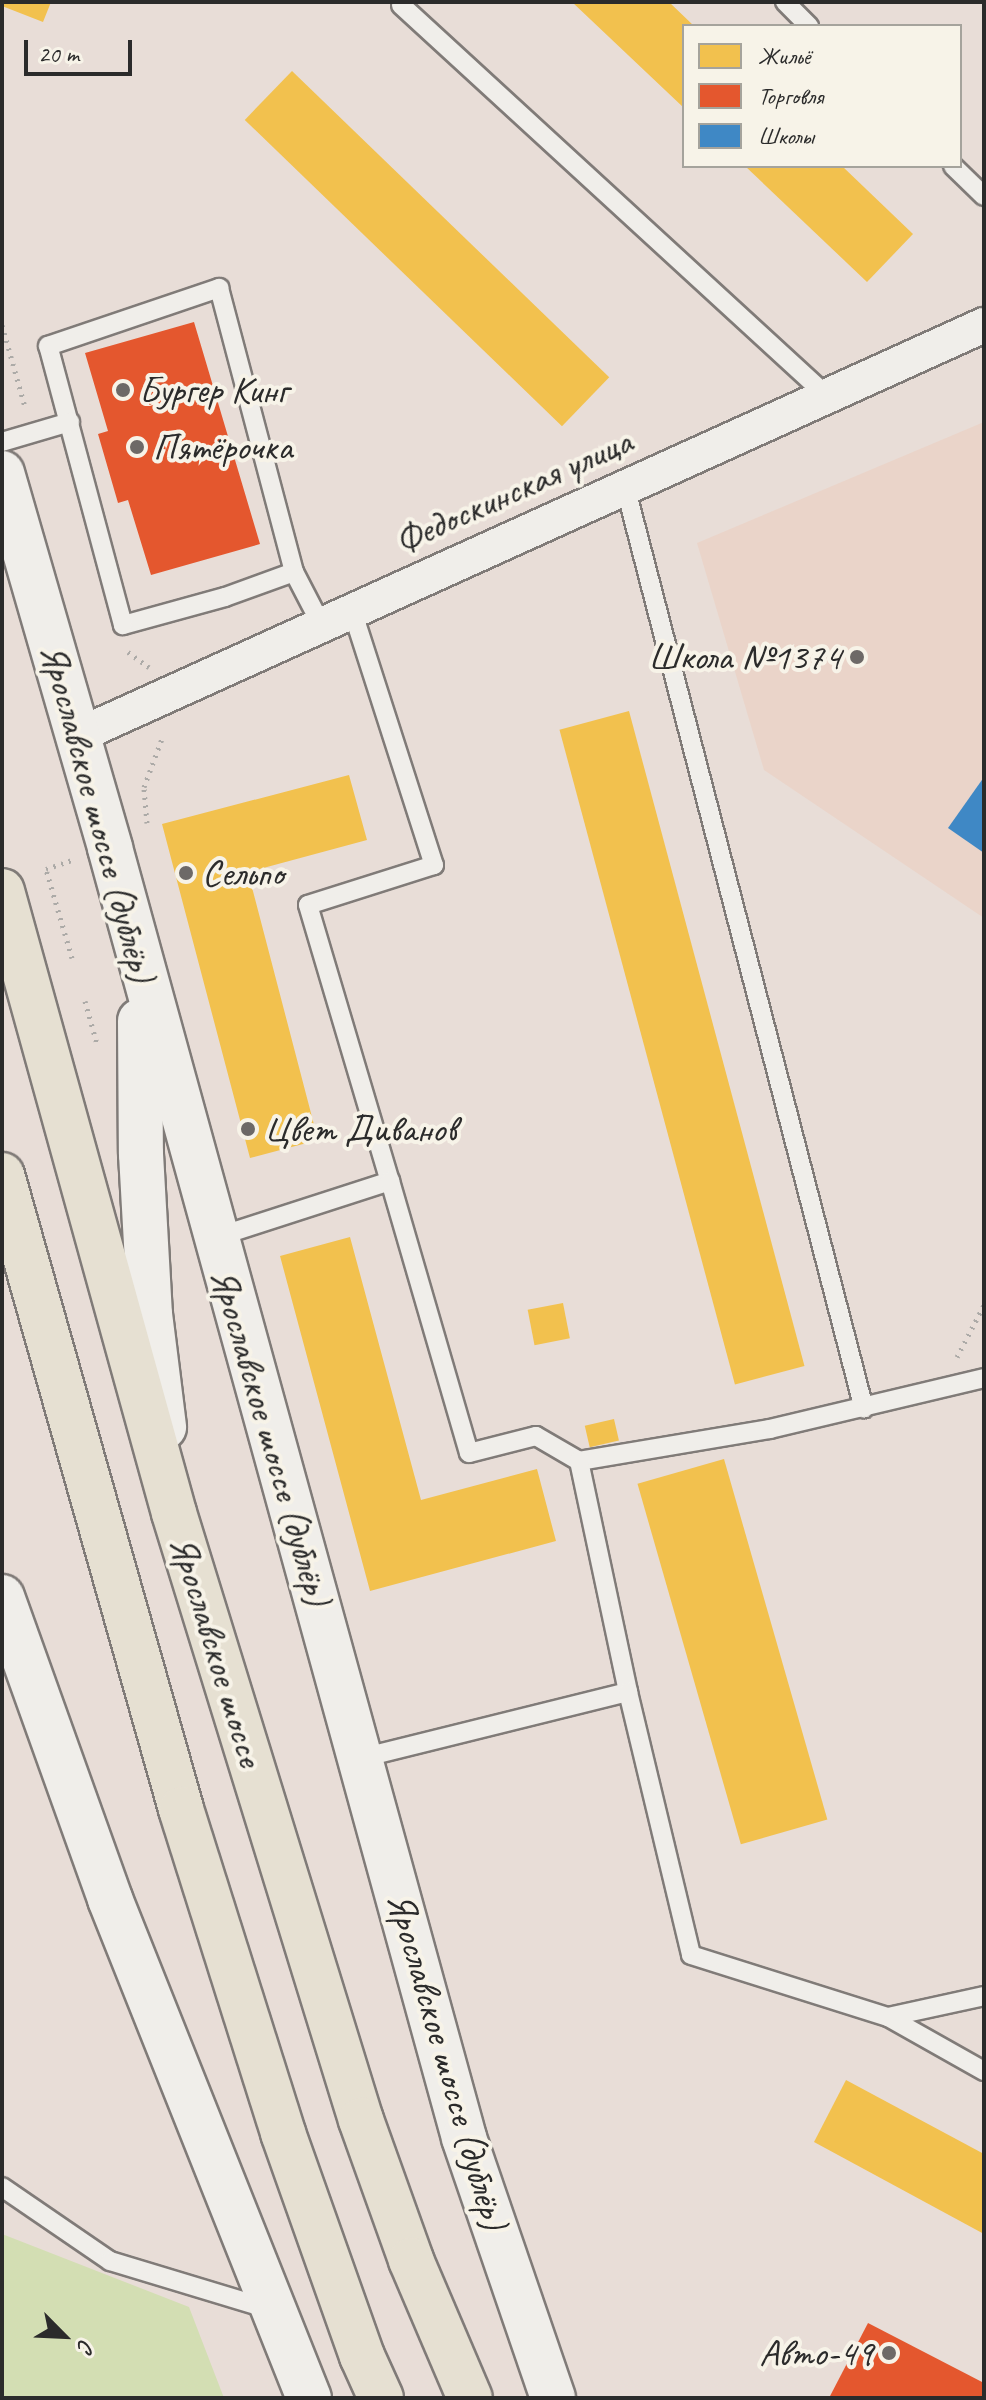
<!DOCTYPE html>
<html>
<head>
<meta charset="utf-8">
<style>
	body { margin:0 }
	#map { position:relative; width:986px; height:2400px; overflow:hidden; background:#e8ddd7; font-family:Caveat,sans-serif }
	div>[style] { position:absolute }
	.built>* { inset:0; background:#ead4c9 }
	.green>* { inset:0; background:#d3deb3 }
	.homes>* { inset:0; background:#f2c14e; transform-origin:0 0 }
	.shops>* { inset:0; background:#e4572e }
	.schools>* { inset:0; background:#3f88c5 }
	.path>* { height:5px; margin-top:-2.5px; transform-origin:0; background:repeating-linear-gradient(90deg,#acaaa7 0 2px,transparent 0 8px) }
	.roads { filter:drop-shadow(2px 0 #807b78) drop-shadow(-2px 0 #807b78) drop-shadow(0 2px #807b78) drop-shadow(0 -2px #807b78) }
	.lane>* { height:18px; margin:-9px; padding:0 9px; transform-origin:9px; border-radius:9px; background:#f0eeea }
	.street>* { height:34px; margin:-17px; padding:0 17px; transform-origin:17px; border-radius:17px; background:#f0eeea }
	.secondary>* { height:44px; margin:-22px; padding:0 22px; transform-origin:22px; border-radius:22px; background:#f0eeea }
	.primary>* { height:44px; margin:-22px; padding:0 22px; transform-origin:22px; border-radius:22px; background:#e6e0d2 }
	.dots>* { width:22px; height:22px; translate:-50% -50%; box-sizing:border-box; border:4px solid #f7f3e8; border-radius:50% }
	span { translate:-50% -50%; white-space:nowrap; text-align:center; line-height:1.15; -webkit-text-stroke:8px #f7f3e8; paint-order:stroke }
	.poi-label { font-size:38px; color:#2b2b2b }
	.left { translate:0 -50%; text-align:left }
	.right { translate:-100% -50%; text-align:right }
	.street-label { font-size:38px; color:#2b2b2b }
	.frame { position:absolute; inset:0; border:4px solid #2b2b2b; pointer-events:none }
	.legend { position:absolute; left:682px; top:24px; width:280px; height:144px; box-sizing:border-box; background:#f7f3e8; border:2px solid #a5a39c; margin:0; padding:10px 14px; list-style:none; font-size:24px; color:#2b2b2b }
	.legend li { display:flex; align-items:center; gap:16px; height:40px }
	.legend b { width:40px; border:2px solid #a5a39c }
	.north { position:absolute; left:24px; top:2296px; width:80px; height:80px; -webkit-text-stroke:6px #f7f3e8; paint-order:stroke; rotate:114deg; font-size:22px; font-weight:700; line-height:32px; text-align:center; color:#2b2b2b }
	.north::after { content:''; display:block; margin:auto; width:28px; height:36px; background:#2b2b2b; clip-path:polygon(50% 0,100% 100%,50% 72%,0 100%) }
	.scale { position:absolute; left:24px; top:40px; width:108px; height:36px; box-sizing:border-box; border:4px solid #2b2b2b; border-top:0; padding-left:10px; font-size:24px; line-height:28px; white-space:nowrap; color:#2b2b2b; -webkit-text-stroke:6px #f7f3e8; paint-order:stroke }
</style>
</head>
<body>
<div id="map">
	<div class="built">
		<div style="clip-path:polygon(984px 422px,984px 918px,764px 770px,697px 543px)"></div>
	</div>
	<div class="green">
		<div style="clip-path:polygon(2px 2234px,189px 2307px,224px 2398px,2px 2398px)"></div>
	</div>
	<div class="homes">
		<div style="clip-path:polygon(2px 2px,51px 2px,43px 22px,2px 6px)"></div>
		<div style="clip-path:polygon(572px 2px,669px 2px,694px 26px,684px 26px,684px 108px)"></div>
		<div style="left:292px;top:71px;width:441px;height:68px;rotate:44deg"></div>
		<div style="clip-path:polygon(745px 166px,842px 166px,913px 234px,867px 282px)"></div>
		<div style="left:629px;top:711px;width:678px;height:72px;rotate:75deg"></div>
		<div style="clip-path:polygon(349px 775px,367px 840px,248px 872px,318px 1140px,250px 1158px,162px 824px)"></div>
		<div style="clip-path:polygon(350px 1237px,421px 1500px,537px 1469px,556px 1541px,370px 1591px,280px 1256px)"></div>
		<div style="left:563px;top:1303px;width:36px;height:36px;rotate:79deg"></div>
		<div style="left:614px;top:1419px;width:22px;height:30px;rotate:77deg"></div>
		<div style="left:724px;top:1459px;width:375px;height:90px;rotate:74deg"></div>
		<div style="clip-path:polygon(846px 2080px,984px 2154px,984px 2234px,814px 2142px)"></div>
	</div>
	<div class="shops">
		<div style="clip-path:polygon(194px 322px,260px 544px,151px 575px,128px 500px,118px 503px,98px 434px,108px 431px,85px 353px)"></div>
		<div style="clip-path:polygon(868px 2323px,984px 2383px,984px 2398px,829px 2398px)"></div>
	</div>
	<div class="schools">
		<div style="clip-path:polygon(984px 777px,984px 853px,948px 828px)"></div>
	</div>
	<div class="path">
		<div style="left:2px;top:325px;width:85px;rotate:74.3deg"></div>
		<div style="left:128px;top:652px;width:26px;rotate:36deg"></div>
		<div style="left:147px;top:823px;width:36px;rotate:-95deg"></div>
		<div style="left:144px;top:787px;width:54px;rotate:-69.6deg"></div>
		<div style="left:72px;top:958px;width:93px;rotate:-106.3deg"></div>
		<div style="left:46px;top:869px;width:31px;rotate:-19deg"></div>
		<div style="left:85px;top:1001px;width:45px;rotate:74.4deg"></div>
		<div style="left:957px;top:1357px;width:59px;rotate:-62.6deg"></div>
	</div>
	<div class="roads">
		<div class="lane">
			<div style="left:785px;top:2px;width:34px;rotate:45deg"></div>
			<div style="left:401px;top:5px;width:577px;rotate:42.54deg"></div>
			<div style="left:953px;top:166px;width:43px;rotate:44.1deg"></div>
			<div style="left:219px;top:288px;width:294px;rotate:75.2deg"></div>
			<div style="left:294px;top:572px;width:73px;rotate:160.1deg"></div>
			<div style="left:225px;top:597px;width:106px;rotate:164.6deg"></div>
			<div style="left:123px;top:625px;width:289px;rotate:-105deg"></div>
			<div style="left:48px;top:346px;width:181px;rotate:-18.7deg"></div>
			<div style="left:2px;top:442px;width:71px;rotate:-16.4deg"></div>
			<div style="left:625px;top:486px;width:953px;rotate:75.48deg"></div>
			<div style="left:294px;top:572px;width:59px;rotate:62.6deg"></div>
			<div style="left:352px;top:610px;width:268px;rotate:72.2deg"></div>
			<div style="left:434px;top:865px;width:132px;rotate:162.4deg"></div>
			<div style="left:308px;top:905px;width:288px;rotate:73.5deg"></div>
			<div style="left:217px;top:1237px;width:182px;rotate:-17.9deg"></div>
			<div style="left:390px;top:1181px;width:283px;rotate:73.8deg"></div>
			<div style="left:469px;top:1453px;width:69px;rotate:-14.2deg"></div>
			<div style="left:536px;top:1436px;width:50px;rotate:30.2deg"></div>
			<div style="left:579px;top:1461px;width:194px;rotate:-9.5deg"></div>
			<div style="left:770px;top:1429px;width:220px;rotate:-13.4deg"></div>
			<div style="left:579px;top:1461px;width:236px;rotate:78deg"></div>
			<div style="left:361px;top:1758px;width:275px;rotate:-13.9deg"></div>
			<div style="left:628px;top:1692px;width:270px;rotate:76.5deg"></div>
			<div style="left:691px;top:1955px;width:207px;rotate:17.5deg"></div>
			<div style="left:888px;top:2017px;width:98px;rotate:-12.3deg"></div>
			<div style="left:888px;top:2017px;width:110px;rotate:29.4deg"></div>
			<div style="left:2px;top:2187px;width:131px;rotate:34.4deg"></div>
			<div style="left:110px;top:2261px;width:166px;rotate:16.8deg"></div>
		</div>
		<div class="street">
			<div style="left:79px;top:735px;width:994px;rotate:-24.37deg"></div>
		</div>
		<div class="secondary">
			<div style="left:2px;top:473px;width:390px;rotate:73.9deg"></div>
			<div style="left:110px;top:848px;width:1338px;rotate:74.65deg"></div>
			<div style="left:464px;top:2138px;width:275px;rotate:71.1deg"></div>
			<div style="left:140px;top:1021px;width:133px;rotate:89.6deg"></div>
			<div style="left:141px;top:1154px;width:160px;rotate:86.8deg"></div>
			<div style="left:150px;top:1314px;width:114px;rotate:82.9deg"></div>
			<div style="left:2px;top:1597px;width:321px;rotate:70.3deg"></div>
			<div style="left:110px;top:1899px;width:537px;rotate:68.26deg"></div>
		</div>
		<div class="primary">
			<div style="left:2px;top:891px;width:645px;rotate:74.54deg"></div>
			<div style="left:174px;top:1513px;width:635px;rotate:72.88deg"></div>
			<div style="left:361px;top:2120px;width:149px;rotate:70.3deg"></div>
			<div style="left:411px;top:2260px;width:150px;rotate:66.9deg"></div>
			<div style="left:2px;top:1175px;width:659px;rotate:74.23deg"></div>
			<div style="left:181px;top:1809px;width:340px;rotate:72.5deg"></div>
			<div style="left:283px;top:2133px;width:237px;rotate:70.5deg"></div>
			<div style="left:362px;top:2356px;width:46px;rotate:65.7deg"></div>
		</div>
	</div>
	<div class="dots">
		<div style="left:123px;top:390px;background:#6d6967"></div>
		<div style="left:137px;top:447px;background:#6d6967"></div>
		<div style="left:857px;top:657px;background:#6d6967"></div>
		<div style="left:186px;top:873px;background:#6d6967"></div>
		<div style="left:248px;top:1129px;background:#6d6967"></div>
		<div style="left:889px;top:2353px;background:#6d6967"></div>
	</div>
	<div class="poi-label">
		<span class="left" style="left:139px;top:390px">Бургер Кинг</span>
		<span class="left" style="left:153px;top:447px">Пятёрочка</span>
		<span class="right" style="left:841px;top:657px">Школа №1374</span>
		<span class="left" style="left:202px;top:873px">Сельпо</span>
		<span class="left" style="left:264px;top:1129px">Цвет Диванов</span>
		<span class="right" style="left:873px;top:2353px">Авто-49</span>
	</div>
	<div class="street-label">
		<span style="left:513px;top:491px;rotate:-24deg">Федоскинская улица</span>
		<span style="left:98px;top:813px;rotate:75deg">Ярославское шоссе (дублёр)</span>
		<span style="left:271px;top:1437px;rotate:74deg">Ярославское шоссе (дублёр)</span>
		<span style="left:217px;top:1651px;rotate:73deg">Ярославское шоссе</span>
		<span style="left:447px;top:2061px;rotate:74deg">Ярославское шоссе (дублёр)</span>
	</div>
	<div class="frame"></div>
	<ul class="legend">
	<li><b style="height:22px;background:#f2c14e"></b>Жильё</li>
	<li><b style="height:22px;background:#e4572e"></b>Торговля</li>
	<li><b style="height:22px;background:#3f88c5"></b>Школы</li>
	</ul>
	<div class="north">С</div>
	<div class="scale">20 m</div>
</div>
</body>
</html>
